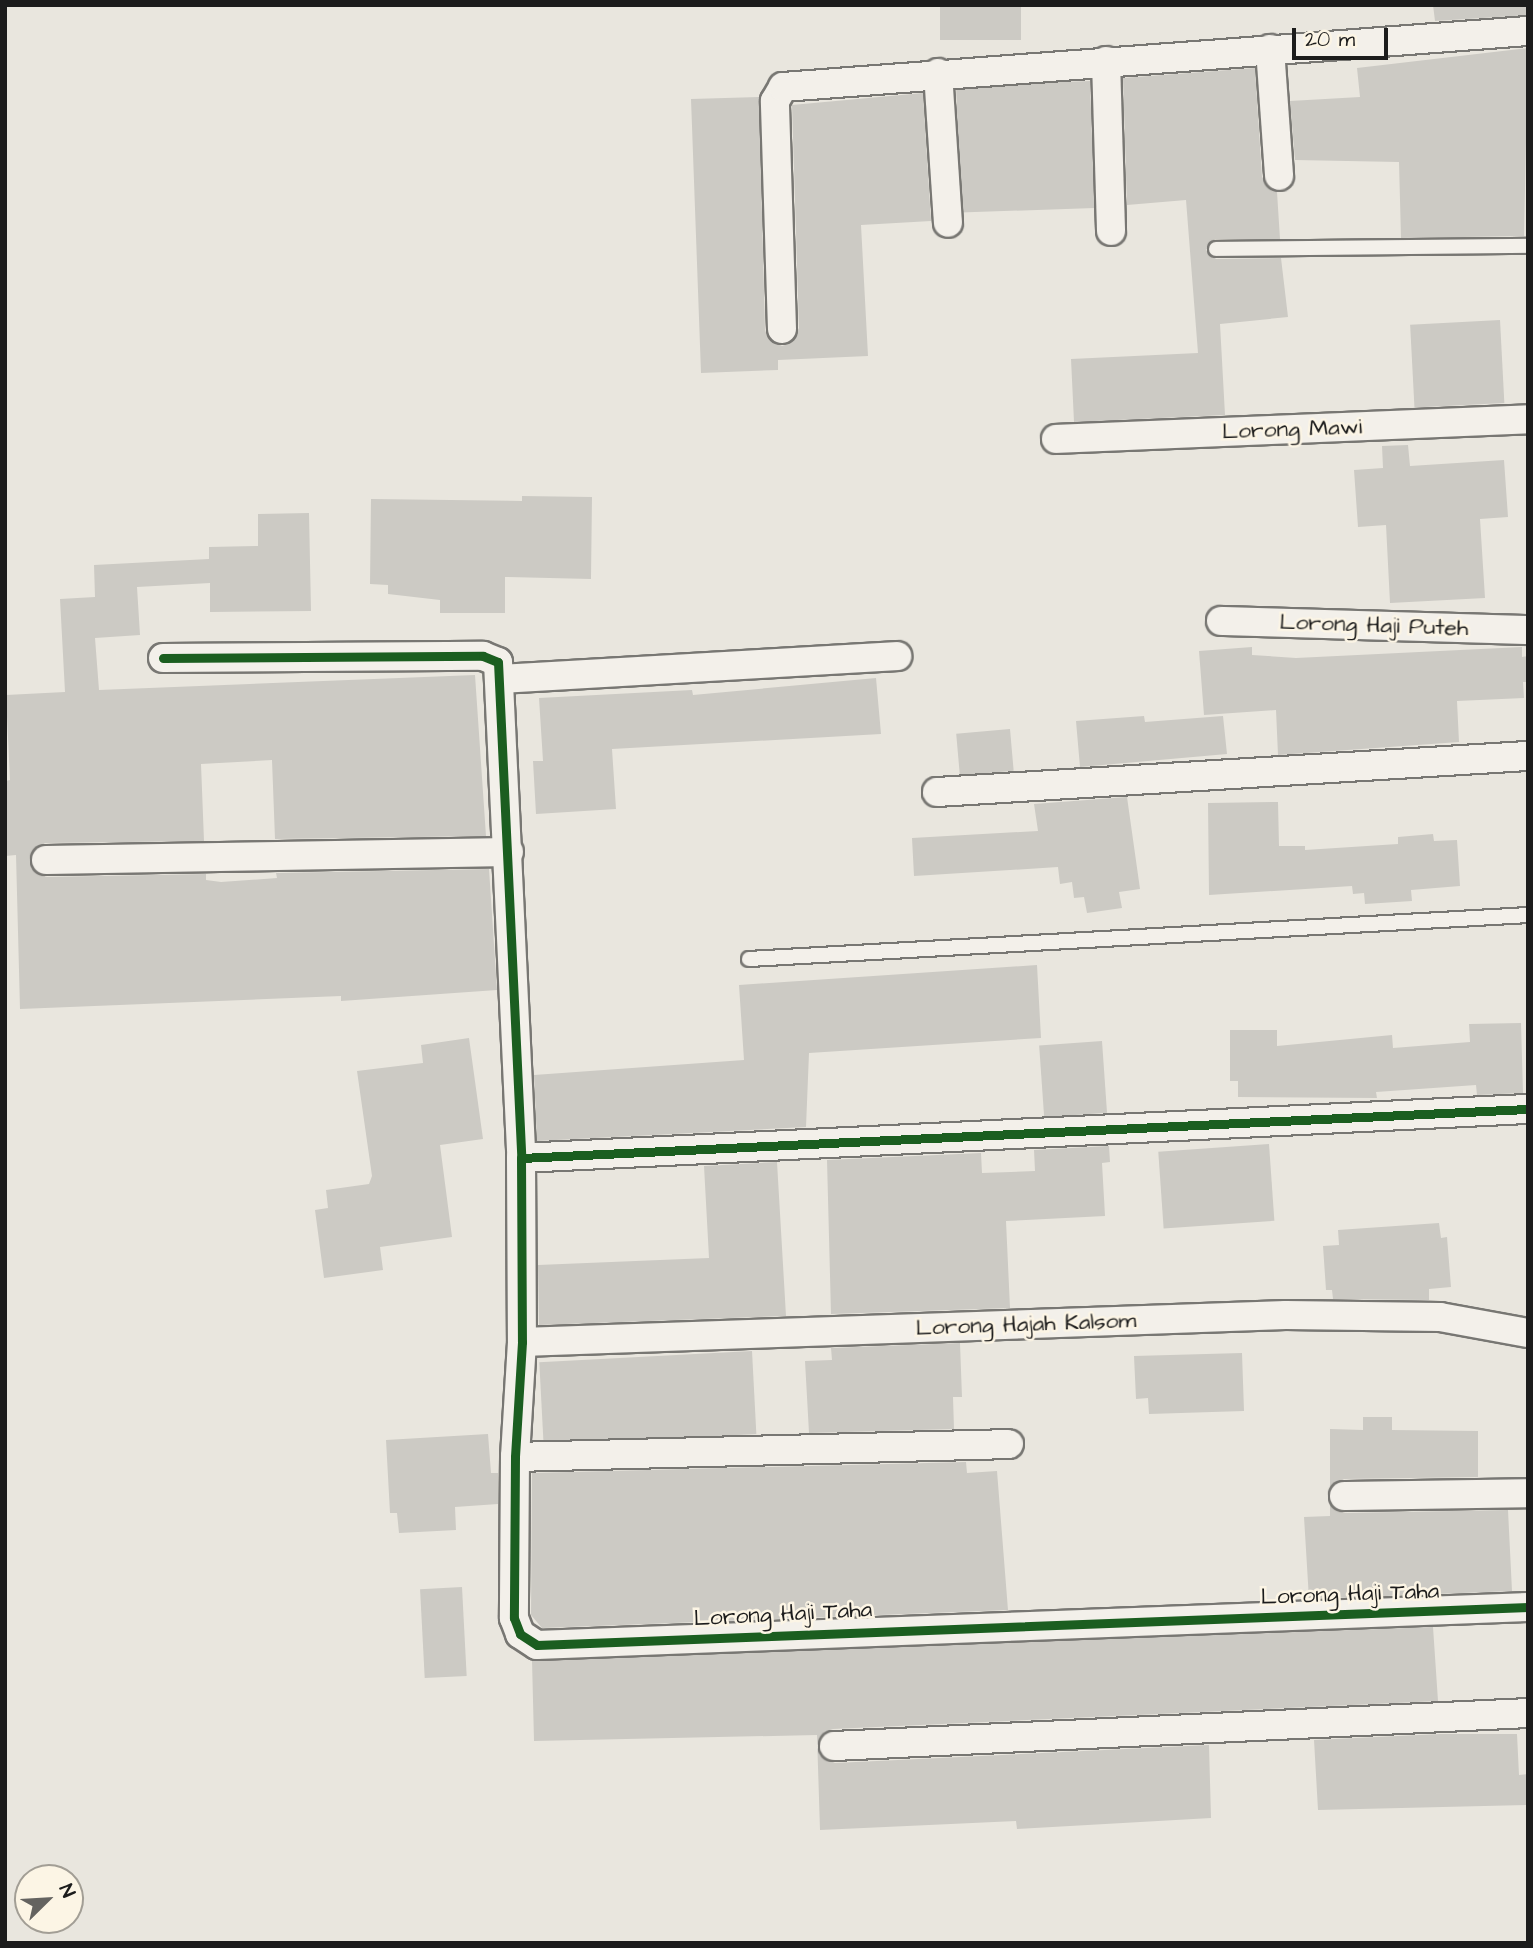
<!DOCTYPE html>
<html>
<head>
<meta charset="utf-8">
<style>
	body { margin:0 }
	#map { position:relative; width:1533px; height:1948px; overflow:hidden; background:#e9e6de; font-family:"Architects Daughter",sans-serif }
	div>[style] { position:absolute }
	.building>* { inset:0; background:#cccac4; transform-origin:0 0 }
	.roads { filter:drop-shadow(2px 0 #787773) drop-shadow(-2px 0 #787773) drop-shadow(0 2px #787773) drop-shadow(0 -2px #787773) }
	.service>* { height:14px; margin:-7px; padding:0 7px; transform-origin:7px; border-radius:7px; background:#f3f0ea }
	.minor>* { height:28px; margin:-14px; padding:0 14px; transform-origin:14px; border-radius:14px; background:#f3f0ea }
	.cycleway>* { height:9px; margin:-4.5px; padding:0 4.5px; transform-origin:4.5px; border-radius:4.5px; background:#1b5e20 }
	span { translate:-50% -50%; white-space:nowrap; text-align:center; line-height:1.15; -webkit-text-stroke:5px #fcf5e5; paint-order:stroke }
	.street-label { font-size:23px; color:#1c1c1c }
	.frame { position:absolute; inset:0; border:7px solid #1c1c1c; pointer-events:none }
	.north { position:absolute; left:14px; top:1864px; width:70px; height:70px; box-sizing:border-box; background:#fcf5e5; border:2px solid #a29e95; border-radius:50%; rotate:66deg; font-size:19px; font-weight:700; line-height:28px; text-align:center; color:#1c1c1c }
	.north::after { content:''; display:block; margin:auto; width:24px; height:32px; background:#646360; clip-path:polygon(50% 0,100% 100%,50% 72%,0 100%) }
	.scale { position:absolute; left:1292px; top:28px; width:96px; height:32px; box-sizing:border-box; border:4px solid #1c1c1c; border-top:0; padding-left:9px; font-size:21px; line-height:24px; white-space:nowrap; color:#1c1c1c; -webkit-text-stroke:5px #fcf5e5; paint-order:stroke }
</style>
</head>
<body>
<div id="map">
	<div class="building">
		<div style="left:940px;top:5px;width:81px;height:35px"></div>
		<div style="clip-path:polygon(1433px 5px,1528px 5px,1528px 15px,1435px 21px)"></div>
		<div style="clip-path:polygon(1528px 48px,1524px 236px,1401px 238px,1399px 162px,1295px 160px,1290px 101px,1360px 97px,1357px 68px)"></div>
		<div style="clip-path:polygon(1255px 68px,1262px 177px,1277px 192px,1280px 239px,1215px 239px,1206px 250px,1216px 259px,1281px 258px,1288px 317px,1220px 324px,1225px 415px,1074px 422px,1071px 359px,1198px 353px,1186px 200px,1127px 205px,1123px 78px)"></div>
		<div style="left:1090px;top:81px;width:127px;height:134px;rotate:88deg"></div>
		<div style="clip-path:polygon(923px 93px,931px 221px,861px 225px,868px 356px,778px 360px,778px 370px,701px 373px,691px 99px,759px 97px,765px 330px,768px 338px,782px 346px,791px 343px,799px 328px,792px 105px)"></div>
		<div style="left:1500px;top:320px;width:83px;height:90px;rotate:87deg"></div>
		<div style="clip-path:polygon(1408px 445px,1410px 466px,1504px 460px,1508px 517px,1480px 519px,1485px 598px,1390px 603px,1386px 525px,1358px 527px,1354px 470px,1383px 468px,1382px 446px)"></div>
		<div style="clip-path:polygon(522px 496px,592px 497px,591px 579px,505px 577px,505px 613px,440px 613px,440px 600px,388px 594px,388px 585px,370px 584px,371px 499px,522px 501px)"></div>
		<div style="clip-path:polygon(309px 513px,311px 611px,210px 612px,210px 583px,137px 587px,140px 635px,95px 638px,99px 690px,475px 675px,486px 836px,275px 839px,272px 760px,201px 764px,204px 841px,45px 843px,31px 853px,31px 868px,46px 877px,206px 874px,206px 880px,221px 882px,277px 878px,276px 873px,489px 869px,497px 990px,341px 1001px,341px 996px,20px 1009px,16px 855px,5px 856px,5px 781px,10px 780px,6px 695px,65px 692px,60px 599px,95px 597px,94px 565px,209px 559px,209px 547px,258px 546px,258px 514px)"></div>
		<div style="clip-path:polygon(1252px 647px,1252px 655px,1296px 658px,1522px 647px,1522px 657px,1528px 656px,1528px 682px,1523px 682px,1524px 698px,1457px 701px,1459px 742px,1278px 755px,1276px 710px,1204px 715px,1199px 651px)"></div>
		<div style="clip-path:polygon(876px 678px,881px 734px,612px 749px,616px 809px,536px 814px,533px 761px,543px 761px,539px 698px,692px 690px,693px 695px)"></div>
		<div style="clip-path:polygon(1144px 716px,1145px 722px,1223px 716px,1227px 754px,1080px 767px,1076px 721px)"></div>
		<div style="left:1010px;top:729px;width:42px;height:54px;rotate:85deg"></div>
		<div style="clip-path:polygon(1127px 797px,1140px 889px,1119px 892px,1122px 908px,1087px 913px,1084px 897px,1074px 898px,1072px 882px,1060px 884px,1058px 867px,914px 876px,912px 838px,1038px 831px,1034px 804px)"></div>
		<div style="clip-path:polygon(1278px 802px,1279px 846px,1305px 846px,1305px 850px,1398px 844px,1398px 837px,1433px 834px,1434px 841px,1457px 840px,1460px 886px,1411px 890px,1412px 901px,1365px 904px,1364px 893px,1353px 894px,1352px 886px,1209px 895px,1208px 803px)"></div>
		<div style="clip-path:polygon(1037px 965px,1041px 1038px,809px 1053px,806px 1127px,537px 1141px,534px 1075px,744px 1060px,739px 985px)"></div>
		<div style="clip-path:polygon(1521px 1023px,1523px 1093px,1477px 1095px,1476px 1085px,1376px 1092px,1377px 1098px,1238px 1097px,1238px 1081px,1230px 1081px,1230px 1030px,1277px 1030px,1277px 1046px,1392px 1035px,1393px 1048px,1470px 1042px,1469px 1024px)"></div>
		<div style="clip-path:polygon(469px 1038px,483px 1139px,440px 1145px,452px 1237px,380px 1247px,383px 1270px,324px 1278px,315px 1210px,328px 1208px,326px 1190px,369px 1184px,372px 1176px,357px 1071px,423px 1063px,421px 1045px)"></div>
		<div style="left:1102px;top:1041px;width:72px;height:63px;rotate:86deg"></div>
		<div style="left:1269px;top:1144px;width:77px;height:111px;rotate:86deg"></div>
		<div style="clip-path:polygon(1109px 1146px,1110px 1162px,1102px 1163px,1105px 1216px,1006px 1221px,1010px 1308px,831px 1314px,827px 1160px,981px 1153px,982px 1173px,1035px 1171px,1034px 1150px)"></div>
		<div style="clip-path:polygon(777px 1162px,786px 1316px,539px 1325px,538px 1265px,709px 1258px,704px 1166px)"></div>
		<div style="clip-path:polygon(1439px 1223px,1441px 1238px,1447px 1237px,1451px 1287px,1429px 1289px,1429px 1300px,1333px 1299px,1332px 1290px,1326px 1290px,1323px 1246px,1339px 1245px,1338px 1230px)"></div>
		<div style="clip-path:polygon(960px 1343px,962px 1397px,953px 1397px,954px 1429px,809px 1433px,805px 1361px,832px 1360px,831px 1348px)"></div>
		<div style="left:752px;top:1351px;width:83px;height:213px;rotate:87deg"></div>
		<div style="clip-path:polygon(1242px 1353px,1244px 1411px,1149px 1414px,1148px 1398px,1136px 1399px,1134px 1356px)"></div>
		<div style="clip-path:polygon(1363px 1417px,1392px 1417px,1392px 1430px,1478px 1431px,1478px 1477px,1344px 1479px,1330px 1487px,1330px 1429px,1363px 1430px)"></div>
		<div style="clip-path:polygon(488px 1434px,491px 1473px,498px 1473px,498px 1504px,455px 1507px,456px 1530px,399px 1533px,397px 1513px,390px 1513px,386px 1440px)"></div>
		<div style="clip-path:polygon(966px 1462px,967px 1473px,997px 1471px,1008px 1610px,542px 1628px,531px 1615px,532px 1473px)"></div>
		<div style="clip-path:polygon(1330px 1505px,1344px 1513px,1508px 1510px,1512px 1591px,1309px 1599px,1304px 1517px,1330px 1516px)"></div>
		<div style="left:462px;top:1587px;width:89px;height:42px;rotate:87deg"></div>
		<div style="clip-path:polygon(1433px 1627px,1438px 1701px,833px 1729px,824px 1732px,817px 1746px,820px 1756px,835px 1763px,1209px 1745px,1211px 1818px,1017px 1829px,1016px 1821px,820px 1830px,817px 1735px,534px 1741px,532px 1660px)"></div>
		<div style="clip-path:polygon(1440px 1734px,1517px 1734px,1519px 1775px,1528px 1774px,1528px 1805px,1318px 1810px,1314px 1740px)"></div>
	</div>
	<div class="roads">
		<div class="service">
			<div style="left:1216px;top:249px;width:312px;rotate:-0.6deg"></div>
			<div style="left:749px;top:959px;width:780px;rotate:-3.23deg"></div>
		</div>
		<div class="minor">
			<div style="left:1270px;top:49px;width:127px;rotate:85.9deg"></div>
			<div style="left:1106px;top:61px;width:170px;rotate:88.3deg"></div>
			<div style="left:938px;top:73px;width:150px;rotate:86.2deg"></div>
			<div style="left:782px;top:329px;width:228px;rotate:-91.8deg"></div>
			<div style="left:775px;top:101px;width:16px;rotate:-60deg"></div>
			<div style="left:783px;top:87px;width:747px;rotate:-4.3deg"></div>
			<div style="left:1056px;top:439px;width:472px;rotate:-2.4deg"></div>
			<div style="left:1221px;top:621px;width:307px;rotate:1.7deg"></div>
			<div style="left:163px;top:658px;width:320px;rotate:-0.4deg"></div>
			<div style="left:483px;top:656px;width:16px;rotate:22deg"></div>
			<div style="left:498px;top:662px;width:497px;rotate:87.3deg"></div>
			<div style="left:521px;top:1158px;width:184px;rotate:89.7deg"></div>
			<div style="left:522px;top:1342px;width:115px;rotate:93.5deg"></div>
			<div style="left:515px;top:1457px;width:161px;rotate:90.4deg"></div>
			<div style="left:514px;top:1618px;width:17px;rotate:69deg"></div>
			<div style="left:520px;top:1634px;width:20px;rotate:33deg"></div>
			<div style="left:537px;top:1645px;width:992px;rotate:-2.2deg"></div>
			<div style="left:501px;top:679px;width:397px;rotate:-3.3deg"></div>
			<div style="left:937px;top:792px;width:592px;rotate:-3.49deg"></div>
			<div style="left:46px;top:860px;width:463px;rotate:-1deg"></div>
			<div style="left:521px;top:1158px;width:1008px;rotate:-2.79deg"></div>
			<div style="left:522px;top:1342px;width:764px;rotate:-2.02deg"></div>
			<div style="left:1286px;top:1315px;width:154px;rotate:0.7deg"></div>
			<div style="left:1440px;top:1317px;width:89px;rotate:10.3deg"></div>
			<div style="left:515px;top:1457px;width:494px;rotate:-1.5deg"></div>
			<div style="left:1344px;top:1496px;width:184px;rotate:-0.9deg"></div>
			<div style="left:834px;top:1746px;width:695px;rotate:-2.72deg"></div>
		</div>
	</div>
	<div class="cycleway">
		<div style="left:163px;top:658px;width:320px;rotate:-0.4deg"></div>
		<div style="left:483px;top:656px;width:16px;rotate:22deg"></div>
		<div style="left:498px;top:662px;width:497px;rotate:87.3deg"></div>
		<div style="left:521px;top:1158px;width:184px;rotate:89.7deg"></div>
		<div style="left:522px;top:1342px;width:115px;rotate:93.5deg"></div>
		<div style="left:515px;top:1457px;width:161px;rotate:90.4deg"></div>
		<div style="left:514px;top:1618px;width:17px;rotate:69deg"></div>
		<div style="left:520px;top:1634px;width:20px;rotate:33deg"></div>
		<div style="left:537px;top:1645px;width:992px;rotate:-2.2deg"></div>
		<div style="left:521px;top:1158px;width:1008px;rotate:-2.79deg"></div>
	</div>
	<div class="street-label">
		<span style="left:1292px;top:429px;rotate:-2deg">Lorong Mawi</span>
		<span style="left:1374px;top:625px;rotate:2deg">Lorong Haji Puteh</span>
		<span style="left:1026px;top:1324px;rotate:-2deg">Lorong Hajah Kalsom</span>
		<span style="left:1350px;top:1594px;rotate:-2deg">Lorong Haji Taha</span>
		<span style="left:783px;top:1614px;rotate:-3deg">Lorong Haji Taha</span>
	</div>
	<div class="frame"></div>
	<div class="north">N</div>
	<div class="scale">20 m</div>
</div>
</body>
</html>
